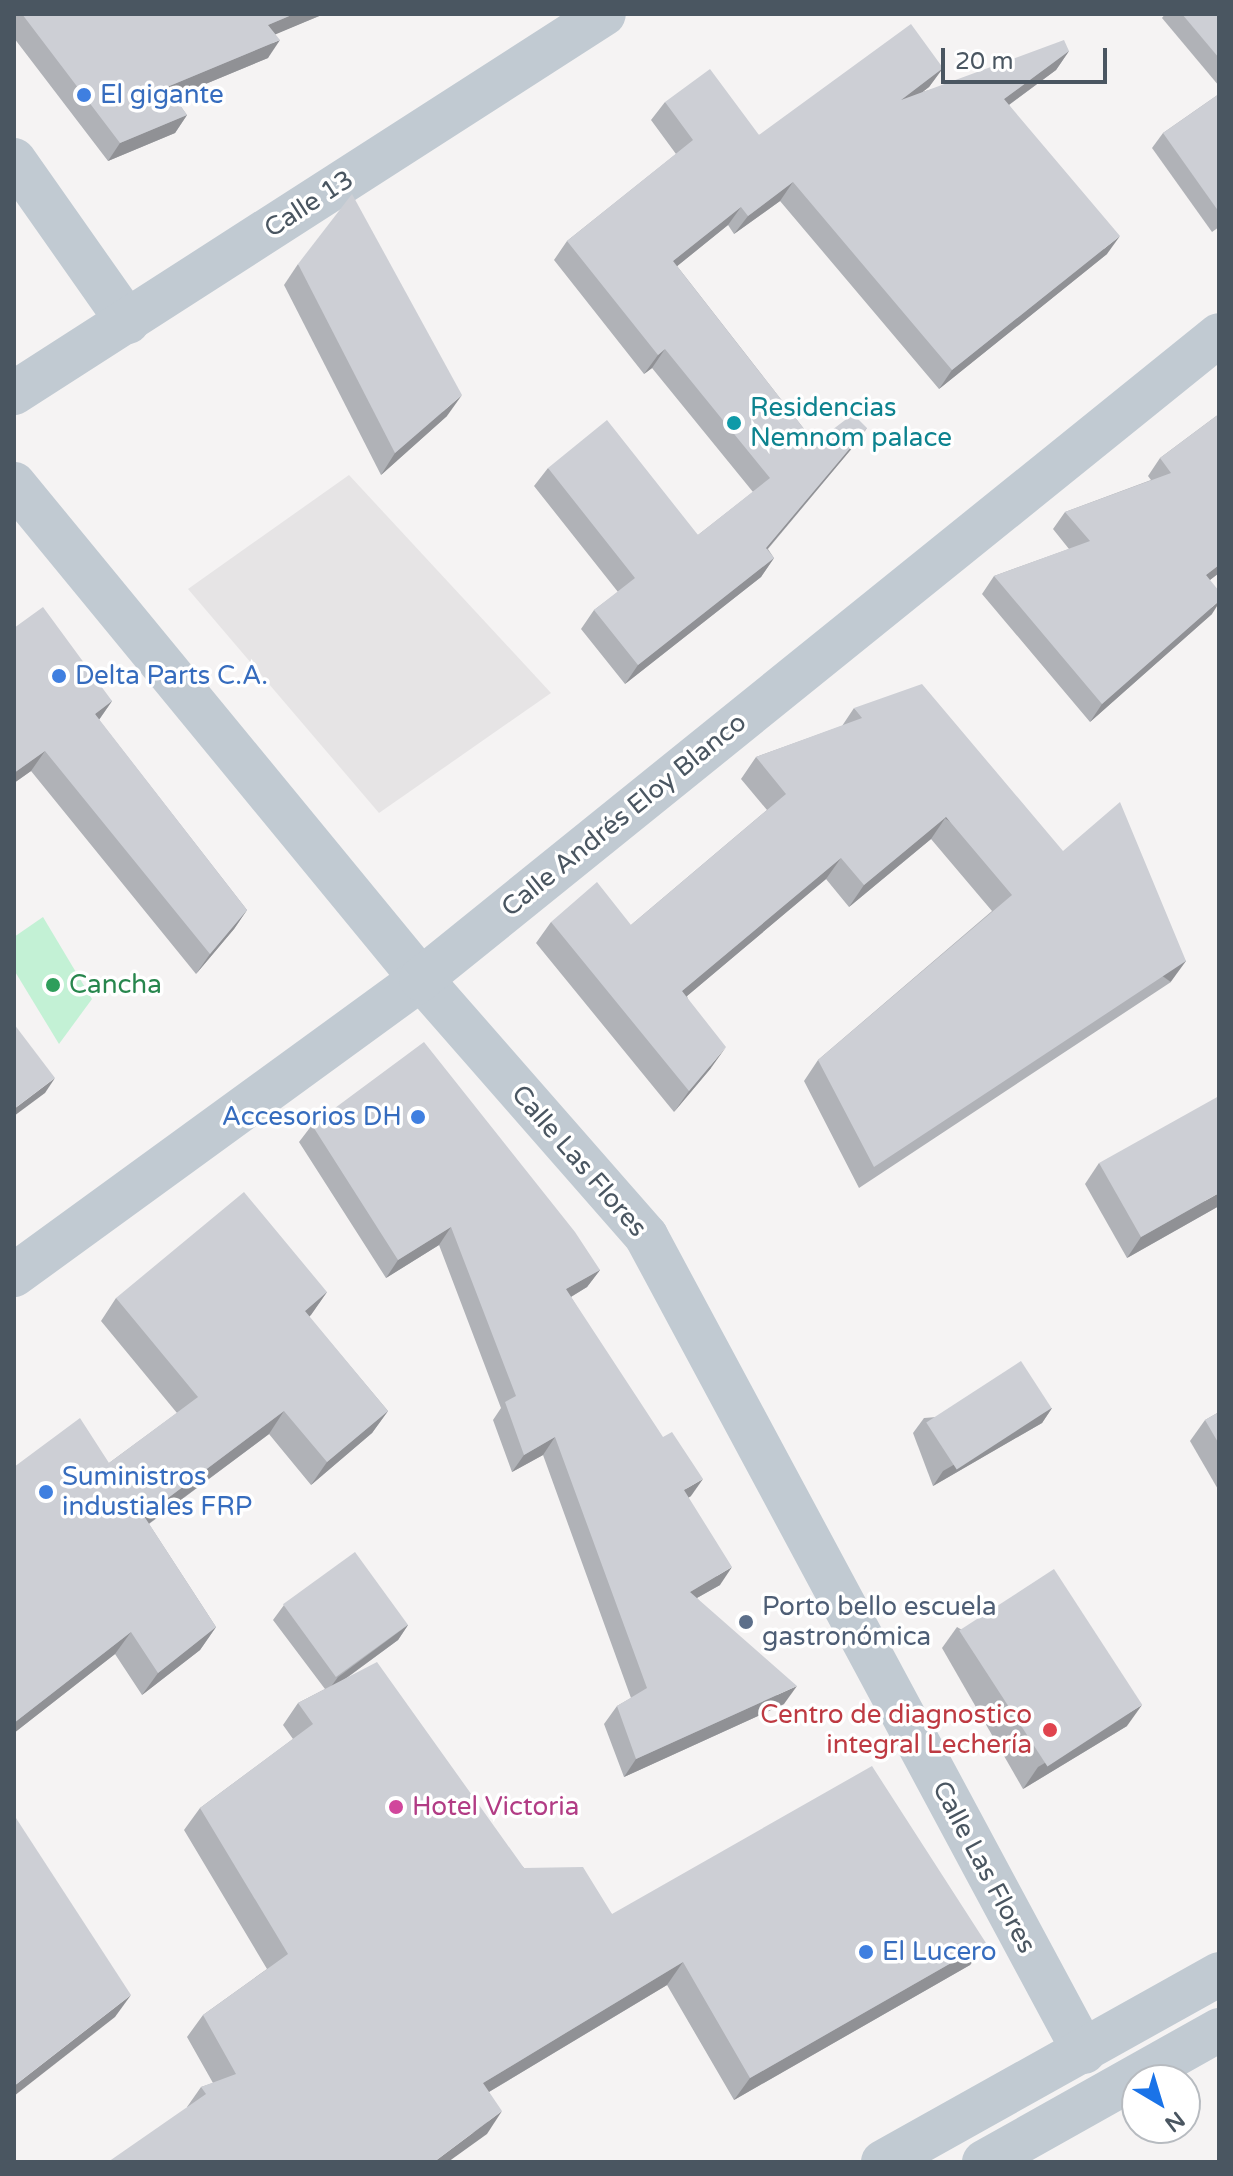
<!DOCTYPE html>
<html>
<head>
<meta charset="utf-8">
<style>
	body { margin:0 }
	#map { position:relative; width:1233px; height:2176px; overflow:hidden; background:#f5f3f3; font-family:"Varela Round",sans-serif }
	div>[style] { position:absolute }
	.education>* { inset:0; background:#e6e4e5 }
	.green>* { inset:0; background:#c3f1d5 }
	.street>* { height:44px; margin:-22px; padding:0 22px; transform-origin:22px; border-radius:22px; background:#c1cad2 }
	.wall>* { inset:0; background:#b0b2b7 }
	.shaded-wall>* { inset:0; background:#909195; transform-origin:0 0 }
	.building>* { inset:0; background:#cdcfd5; transform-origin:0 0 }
	.dots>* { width:22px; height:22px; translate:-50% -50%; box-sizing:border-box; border:4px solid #fff; border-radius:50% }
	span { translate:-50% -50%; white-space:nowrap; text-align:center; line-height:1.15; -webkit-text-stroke:7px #fff; paint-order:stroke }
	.shop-label { font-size:26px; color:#366cbe }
	.left { translate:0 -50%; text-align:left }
	.right { translate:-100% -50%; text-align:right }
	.street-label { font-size:26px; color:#4a5661 }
	.culture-label { font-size:26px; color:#0d838f }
	.leisure-label { font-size:26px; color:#27864d }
	.service-label { font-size:26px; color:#4e5e75 }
	.health-label { font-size:26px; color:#be3a42 }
	.hotel-label { font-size:26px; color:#b23c85 }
	.frame { position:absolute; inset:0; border:16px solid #4a5661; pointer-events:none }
	.north { position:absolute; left:1121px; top:2064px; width:80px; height:80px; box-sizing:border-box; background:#fff; border:2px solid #b7bbc0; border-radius:50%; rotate:142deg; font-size:22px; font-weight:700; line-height:32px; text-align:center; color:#4a5661 }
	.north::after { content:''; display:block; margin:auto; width:28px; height:36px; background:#1a73e8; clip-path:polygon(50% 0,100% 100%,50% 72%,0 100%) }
	.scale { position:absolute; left:941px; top:48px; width:166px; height:36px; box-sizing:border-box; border:4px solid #4a5661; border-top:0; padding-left:10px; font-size:24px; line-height:28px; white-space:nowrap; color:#4a5661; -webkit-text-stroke:6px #fff; paint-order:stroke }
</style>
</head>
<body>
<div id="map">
	<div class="education">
		<div style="clip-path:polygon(349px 475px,551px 693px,379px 813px,188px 589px)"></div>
	</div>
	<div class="green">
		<div style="clip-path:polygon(43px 917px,92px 999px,59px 1044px,14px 970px,14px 937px)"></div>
	</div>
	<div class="street">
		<div style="left:14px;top:160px;width:198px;rotate:54.9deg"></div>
		<div style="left:14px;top:393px;width:701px;rotate:-32.72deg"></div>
		<div style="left:14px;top:484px;width:641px;rotate:50.57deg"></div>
		<div style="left:421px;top:979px;width:342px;rotate:48.8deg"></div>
		<div style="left:646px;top:1236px;width:926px;rotate:61.77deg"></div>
		<div style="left:14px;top:1275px;width:503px;rotate:-36.03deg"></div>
		<div style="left:421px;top:979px;width:1025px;rotate:-38.9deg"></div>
		<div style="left:883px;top:2162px;width:385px;rotate:-29.2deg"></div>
		<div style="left:984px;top:2162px;width:270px;rotate:-29.3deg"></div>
	</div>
	<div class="wall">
		<div style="clip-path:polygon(14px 14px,324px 14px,275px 34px,268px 58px,174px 97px,187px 115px,175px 133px,108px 161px,14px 38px)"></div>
		<div style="clip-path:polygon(1165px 14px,1219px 14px,1219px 86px,1162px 18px)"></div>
		<div style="clip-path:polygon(1069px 51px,1056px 70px,1009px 105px,1107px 254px,939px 389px,780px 201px,734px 234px,728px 225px,677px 266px,815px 443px,867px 428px,853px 447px,768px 549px,774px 558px,761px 577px,625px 684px,581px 629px,594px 610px,618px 592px,534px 486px,548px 468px,698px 535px,753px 492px,652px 368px,644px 374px,554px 260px,567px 241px,676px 154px,651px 120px,665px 102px,759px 135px,943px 68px,929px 87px,922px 92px)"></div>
		<div style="clip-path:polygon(1219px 94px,1219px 227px,1212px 232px,1152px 148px,1163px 133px)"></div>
		<div style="clip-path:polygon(298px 264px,447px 416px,381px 475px,284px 285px)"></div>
		<div style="clip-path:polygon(1219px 414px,1219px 573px,1210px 580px,1212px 614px,1090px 722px,982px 594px,994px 576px,1069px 549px,1053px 529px,1065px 512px,1151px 480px,1148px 476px,1160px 458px)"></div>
		<div style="clip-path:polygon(14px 628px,112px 701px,99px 720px,247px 910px,234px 929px,196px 974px,31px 771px,14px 783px)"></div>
		<div style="clip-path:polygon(854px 708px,1171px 982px,859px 1188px,804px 1081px,818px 1060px,992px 911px,931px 839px,849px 907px,826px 879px,687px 996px,711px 1068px,674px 1112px,536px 943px,551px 922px,631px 925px,767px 810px,741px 779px,756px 757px,842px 726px)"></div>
		<div style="clip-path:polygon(312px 1125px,600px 1270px,587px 1287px,571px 1297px,691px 1496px,688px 1498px,720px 1585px,697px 1598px,784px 1704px,624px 1777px,604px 1724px,617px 1706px,631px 1698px,543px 1455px,512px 1472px,493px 1420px,501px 1408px,439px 1245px,386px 1278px,299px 1142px)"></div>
		<div style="clip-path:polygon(1099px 1163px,1219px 1206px,1127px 1258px,1085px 1184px)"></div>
		<div style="clip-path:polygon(327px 1292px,309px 1317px,388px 1411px,372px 1433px,311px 1485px,269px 1434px,149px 1524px,216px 1627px,200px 1650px,142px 1695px,115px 1654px,14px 1733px,14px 1467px,109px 1463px,177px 1413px,101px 1321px,116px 1298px)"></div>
		<div style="clip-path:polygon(1052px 1408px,1042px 1423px,933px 1486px,913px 1433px,924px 1418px)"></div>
		<div style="clip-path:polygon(1219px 1412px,1219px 1491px,1190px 1441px,1205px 1420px)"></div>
		<div style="clip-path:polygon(284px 1605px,408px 1625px,398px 1640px,344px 1680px,524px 1868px,612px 1914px,986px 1943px,970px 1965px,734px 2100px,667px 1985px,489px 2092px,487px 2134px,187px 2107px,201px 2087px,213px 2083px,187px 2037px,203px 2015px,267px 1969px,184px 1830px,200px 1808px,293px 1739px,283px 1725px,298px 1703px,325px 1689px,273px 1620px)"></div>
		<div style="clip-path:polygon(957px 1627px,1127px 1726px,1023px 1789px,942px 1648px)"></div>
	</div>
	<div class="shaded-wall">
		<div style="clip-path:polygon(294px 14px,324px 14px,255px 43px,268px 25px)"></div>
		<div style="clip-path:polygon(280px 40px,268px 58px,155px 105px,167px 87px)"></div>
		<div style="clip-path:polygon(1069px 51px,1056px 70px,991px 118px,1004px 99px)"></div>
		<div style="clip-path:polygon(943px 68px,929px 87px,888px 119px,901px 100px)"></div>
		<div style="clip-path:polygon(187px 115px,175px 133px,108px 161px,120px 143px)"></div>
		<div style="clip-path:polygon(793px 182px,780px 201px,734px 234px,748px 216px)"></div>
		<div style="clip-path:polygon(741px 207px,728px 225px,660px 280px,673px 261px)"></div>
		<div style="clip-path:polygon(1120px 236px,1107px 254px,939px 389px,952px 370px)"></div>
		<div style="clip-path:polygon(665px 349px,652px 368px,644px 374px,658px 355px)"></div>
		<div style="clip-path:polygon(462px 395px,447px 416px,381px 475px,395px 453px)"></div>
		<div style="clip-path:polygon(867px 428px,853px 447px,753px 566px,766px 548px)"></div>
		<div style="clip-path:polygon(774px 558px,761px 577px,625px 684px,638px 665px)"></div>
		<div style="clip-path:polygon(1219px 565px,1219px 573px,1194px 592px,1206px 575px)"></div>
		<div style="clip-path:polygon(1219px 601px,1219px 603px,1212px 614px,1090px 722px,1102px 704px)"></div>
		<div style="clip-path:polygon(112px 701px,98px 721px,95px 714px)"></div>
		<div style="clip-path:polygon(45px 751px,31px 771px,14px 783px,14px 773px)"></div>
		<div style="clip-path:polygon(946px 817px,931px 839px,849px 907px,864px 885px)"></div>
		<div style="clip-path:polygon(841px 858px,826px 879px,668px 1012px,682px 991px)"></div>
		<div style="clip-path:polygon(247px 910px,234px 929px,196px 974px,210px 954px)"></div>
		<div style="left:1186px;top:961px;width:26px;height:374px;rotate:126deg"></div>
		<div style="clip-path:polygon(726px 1047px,711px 1068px,674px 1112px,689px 1091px)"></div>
		<div style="clip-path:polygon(55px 1078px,45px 1093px,14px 1116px,14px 1109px)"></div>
		<div style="clip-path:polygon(1219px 1193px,1219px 1206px,1127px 1258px,1141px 1237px)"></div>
		<div style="clip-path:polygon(451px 1227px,439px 1245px,386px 1278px,398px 1260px)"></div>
		<div style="clip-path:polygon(600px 1270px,587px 1287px,554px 1307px,566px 1289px)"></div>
		<div style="clip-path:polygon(327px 1292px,311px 1315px,289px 1334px,305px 1311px)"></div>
		<div style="clip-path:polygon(1052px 1408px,1042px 1423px,933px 1486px,943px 1471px)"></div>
		<div style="clip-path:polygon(284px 1411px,269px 1434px,128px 1539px,144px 1516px)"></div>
		<div style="clip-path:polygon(388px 1411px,372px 1433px,311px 1485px,327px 1462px)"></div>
		<div style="clip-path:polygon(555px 1437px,543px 1455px,512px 1472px,524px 1455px)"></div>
		<div style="clip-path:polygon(703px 1479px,691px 1496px,671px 1508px,684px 1490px)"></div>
		<div style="clip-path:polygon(732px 1567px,720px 1585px,677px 1609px,690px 1592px)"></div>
		<div style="clip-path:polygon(408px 1625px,398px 1640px,327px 1692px,338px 1677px)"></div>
		<div style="clip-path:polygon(216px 1627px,200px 1650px,142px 1695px,158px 1673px)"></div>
		<div style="clip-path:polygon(131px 1632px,115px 1654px,14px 1733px,14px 1723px)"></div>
		<div style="clip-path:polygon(797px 1686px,784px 1704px,624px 1777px,636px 1759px)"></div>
		<div style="clip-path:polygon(1142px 1705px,1127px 1726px,1023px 1789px,1038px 1767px)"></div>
		<div style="clip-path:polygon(986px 1943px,970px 1965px,734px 2100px,750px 2078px)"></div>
		<div style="clip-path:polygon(683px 1962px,667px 1985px,467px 2105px,483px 2083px)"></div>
		<div style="clip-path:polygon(131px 1995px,115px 2017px,14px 2096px,14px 2086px)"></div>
		<div style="clip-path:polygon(502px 2111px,487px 2134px,448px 2162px,434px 2162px)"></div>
	</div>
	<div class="building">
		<div style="clip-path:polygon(22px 14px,294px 14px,268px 25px,280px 40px,167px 87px,187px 115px,120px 143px)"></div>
		<div style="clip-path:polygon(1182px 14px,1219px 14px,1219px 58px)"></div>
		<div style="clip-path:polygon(911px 24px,943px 68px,901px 100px,1064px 40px,1069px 51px,1004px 99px,1120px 236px,952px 370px,793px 182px,748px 216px,741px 207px,673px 261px,815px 443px,853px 414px,867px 428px,766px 548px,774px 558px,638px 665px,594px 610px,635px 578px,548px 468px,607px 420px,698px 535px,770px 478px,665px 349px,658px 355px,567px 241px,693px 140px,665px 102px,710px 69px,759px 135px)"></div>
		<div style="clip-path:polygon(1219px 94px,1219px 212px,1163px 133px)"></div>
		<div style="clip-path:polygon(352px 194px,462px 395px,395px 453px,298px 264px)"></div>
		<div style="clip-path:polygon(1219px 414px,1219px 565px,1206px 575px,1219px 591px,1219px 601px,1102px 704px,994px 576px,1090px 541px,1065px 512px,1171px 473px,1160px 458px)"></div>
		<div style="clip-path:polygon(43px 607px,112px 701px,95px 714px,247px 910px,210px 954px,45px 751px,14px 773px,14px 628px)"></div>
		<div style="clip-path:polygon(922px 684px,1063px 851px,1120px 802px,1186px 961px,874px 1167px,818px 1060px,1012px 895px,946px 817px,864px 885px,841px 858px,682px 991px,726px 1047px,689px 1091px,551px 922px,597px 882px,631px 925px,786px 794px,756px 757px,862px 718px,854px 708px)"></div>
		<div style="clip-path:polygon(14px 1024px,55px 1078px,14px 1109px)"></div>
		<div style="clip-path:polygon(424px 1042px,575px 1232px,600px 1270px,566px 1289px,663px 1437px,672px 1432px,703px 1479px,684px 1490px,732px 1567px,690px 1592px,797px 1686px,636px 1759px,617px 1706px,647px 1688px,555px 1437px,524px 1455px,505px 1402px,516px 1396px,451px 1227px,398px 1260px,312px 1125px)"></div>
		<div style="clip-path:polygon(1219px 1096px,1219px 1193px,1141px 1237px,1099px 1163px)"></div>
		<div style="clip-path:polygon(244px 1192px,327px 1292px,305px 1311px,388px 1411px,327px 1462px,284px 1411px,144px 1516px,216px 1627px,158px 1673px,131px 1632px,14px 1723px,14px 1467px,80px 1418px,109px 1463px,198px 1397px,116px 1298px)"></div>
		<div style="left:1021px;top:1361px;width:56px;height:113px;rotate:57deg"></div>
		<div style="clip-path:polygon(1219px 1412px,1219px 1444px,1205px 1420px)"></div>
		<div style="left:355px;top:1552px;width:90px;height:89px;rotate:54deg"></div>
		<div style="left:1054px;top:1569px;width:162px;height:113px;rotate:57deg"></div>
		<div style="clip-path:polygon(377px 1662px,524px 1868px,583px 1867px,612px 1914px,872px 1766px,986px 1943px,750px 2078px,683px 1962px,483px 2083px,502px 2111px,434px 2162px,108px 2162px,206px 2094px,201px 2087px,236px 2074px,203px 2015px,288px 1954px,200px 1808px,313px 1724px,298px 1703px)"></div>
		<div style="clip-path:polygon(14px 1815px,131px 1995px,14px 2086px)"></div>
	</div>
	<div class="dots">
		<div style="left:84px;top:95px;background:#3f7fe0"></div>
		<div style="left:734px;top:423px;background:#0f9aa8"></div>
		<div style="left:59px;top:676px;background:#3f7fe0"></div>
		<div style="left:53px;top:985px;background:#2e9e5b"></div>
		<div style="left:418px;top:1117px;background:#3f7fe0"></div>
		<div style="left:46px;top:1492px;background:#3f7fe0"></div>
		<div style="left:746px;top:1622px;background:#5c6f8a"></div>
		<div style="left:1050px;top:1730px;background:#e0444e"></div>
		<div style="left:396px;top:1807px;background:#d1479c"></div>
		<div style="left:866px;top:1952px;background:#3f7fe0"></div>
	</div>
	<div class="shop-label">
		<span class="left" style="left:100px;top:95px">El gigante</span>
		<span class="left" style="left:75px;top:676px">Delta Parts C.A.</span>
		<span class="right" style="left:402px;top:1117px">Accesorios DH</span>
		<span class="left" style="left:62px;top:1492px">Suministros<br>industiales FRP</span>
		<span class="left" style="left:882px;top:1952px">El Lucero</span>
	</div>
	<div class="street-label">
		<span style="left:309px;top:204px;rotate:-33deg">Calle 13</span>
		<span style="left:624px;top:815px;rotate:-39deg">Calle Andrés Eloy Blanco</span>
		<span style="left:579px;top:1161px;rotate:49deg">Calle Las Flores</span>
		<span style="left:984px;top:1867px;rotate:62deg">Calle Las Flores</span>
	</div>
	<div class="culture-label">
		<span class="left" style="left:750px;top:423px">Residencias<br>Nemnom palace</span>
	</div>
	<div class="leisure-label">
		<span class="left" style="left:69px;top:985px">Cancha</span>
	</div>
	<div class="service-label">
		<span class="left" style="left:762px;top:1622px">Porto bello escuela<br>gastronómica</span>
	</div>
	<div class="health-label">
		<span class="right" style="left:1032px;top:1730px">Centro de diagnostico<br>integral Lechería</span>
	</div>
	<div class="hotel-label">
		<span class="left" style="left:412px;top:1807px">Hotel Victoria</span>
	</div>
	<div class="frame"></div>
	<div class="north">N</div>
	<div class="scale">20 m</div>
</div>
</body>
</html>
